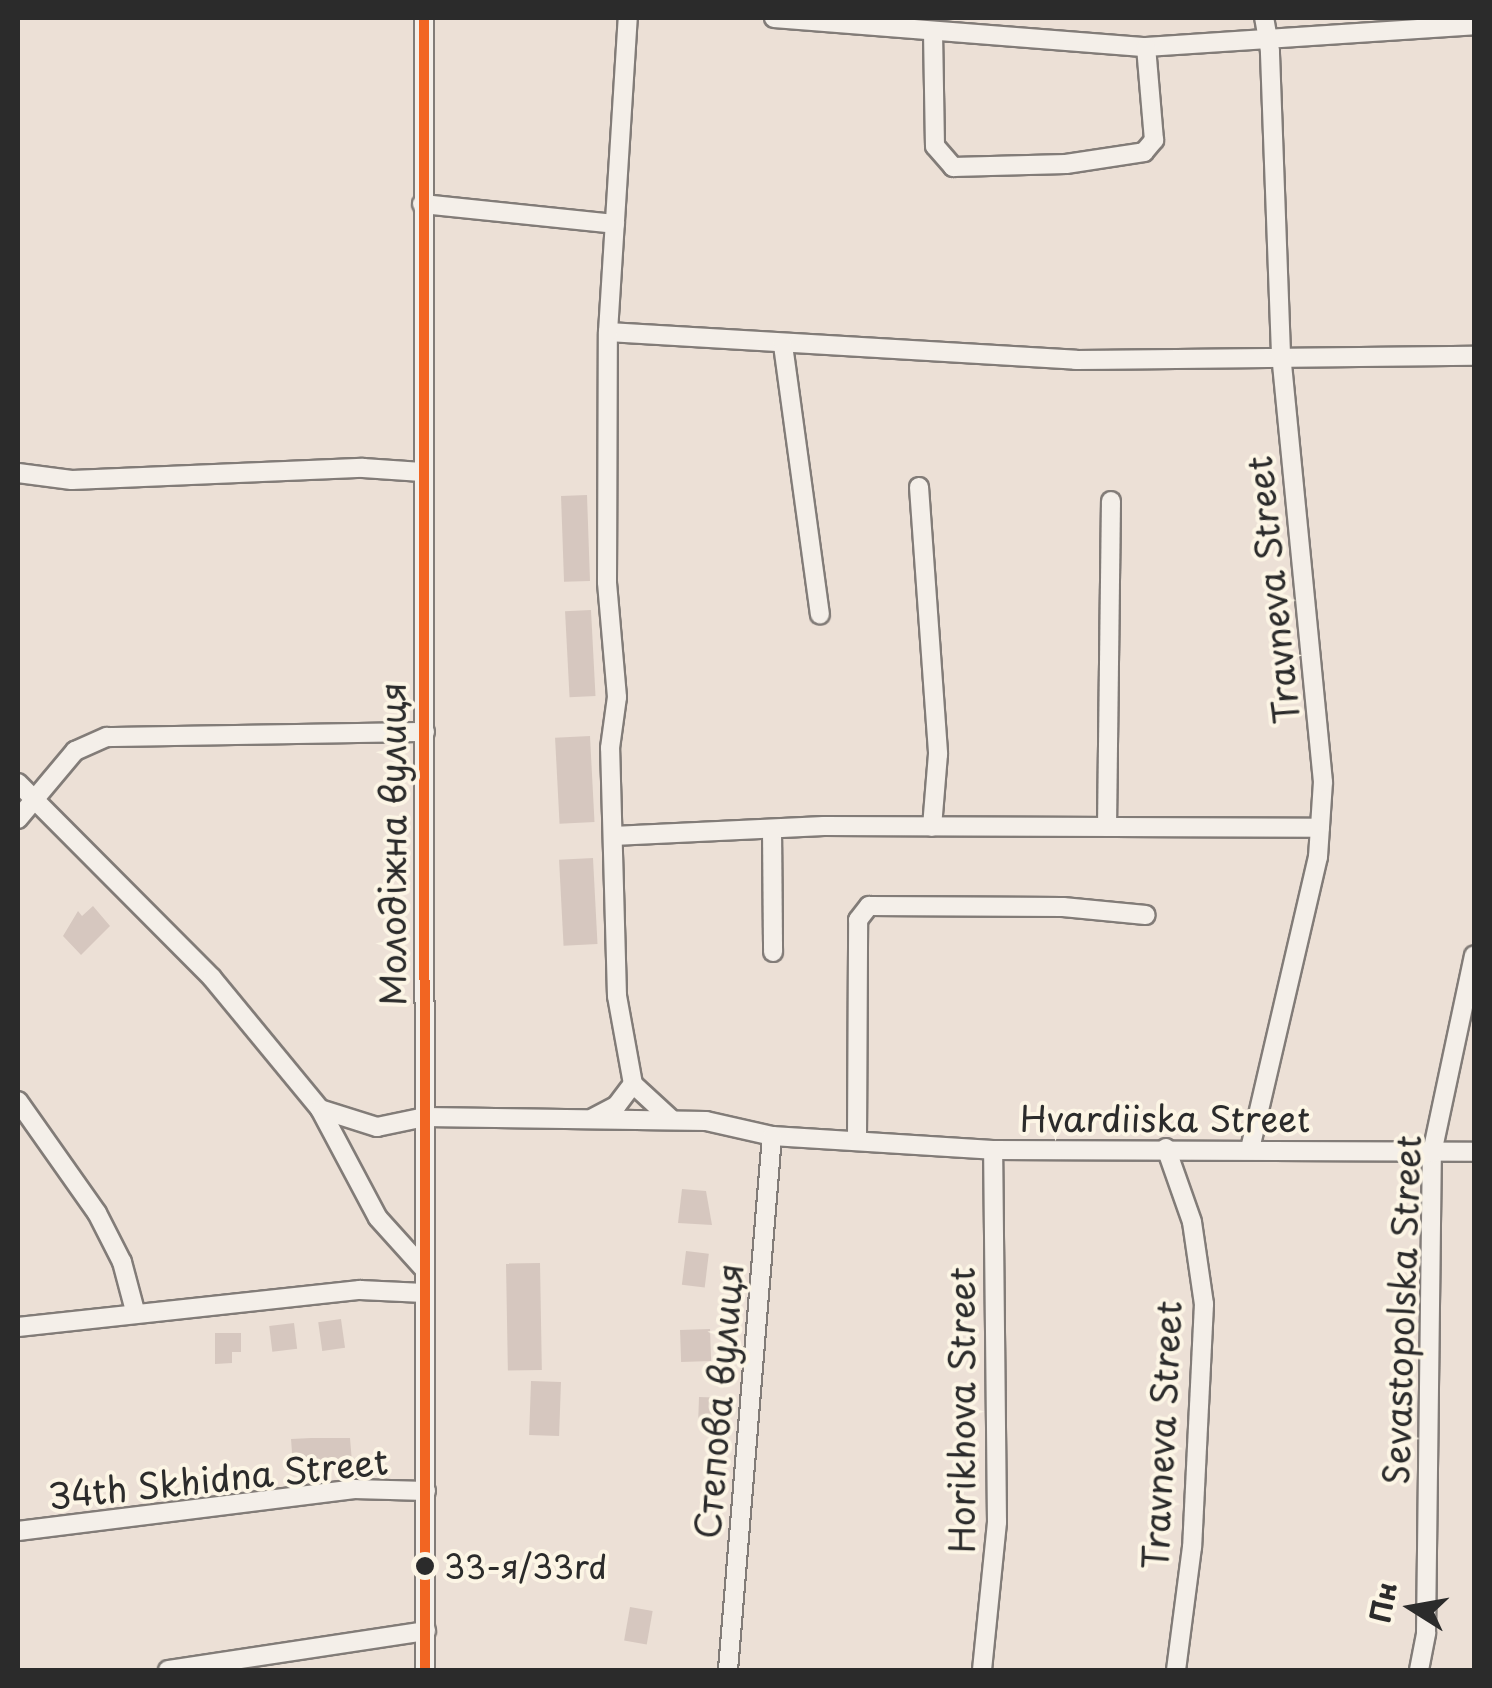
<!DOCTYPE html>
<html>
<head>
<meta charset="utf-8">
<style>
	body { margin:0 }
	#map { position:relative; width:1492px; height:1688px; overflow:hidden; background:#ece0d6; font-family:"Playpen Sans",sans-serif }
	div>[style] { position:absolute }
	.building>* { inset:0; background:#d6c7bf; transform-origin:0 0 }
	.roads { filter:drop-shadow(2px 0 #827c78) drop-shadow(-2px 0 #827c78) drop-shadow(0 2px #827c78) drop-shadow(0 -2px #827c78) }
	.minor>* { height:18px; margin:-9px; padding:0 9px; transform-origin:9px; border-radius:9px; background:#f4efe9 }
	.bus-1>* { height:10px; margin:-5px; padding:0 5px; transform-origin:5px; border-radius:5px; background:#f26522 }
	.dots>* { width:28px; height:28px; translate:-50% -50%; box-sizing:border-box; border:5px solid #fcf5e5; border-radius:50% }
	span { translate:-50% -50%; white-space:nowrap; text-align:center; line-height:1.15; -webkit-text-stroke:8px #fcf5e5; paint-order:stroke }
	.bus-label { font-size:32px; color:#2b2b2b }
	.left { translate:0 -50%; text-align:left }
	.street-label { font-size:35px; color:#2b2b2b }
	.frame { position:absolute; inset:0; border:20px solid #2b2b2b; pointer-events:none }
	.north { position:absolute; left:1362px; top:1558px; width:100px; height:100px; -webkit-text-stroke:8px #fcf5e5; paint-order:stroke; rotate:281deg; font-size:28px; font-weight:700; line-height:40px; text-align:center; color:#2b2b2b }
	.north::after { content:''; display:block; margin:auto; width:35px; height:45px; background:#2b2b2b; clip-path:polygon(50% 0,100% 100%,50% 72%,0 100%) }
</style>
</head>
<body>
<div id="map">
	<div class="building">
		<div style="left:587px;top:495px;width:86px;height:26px;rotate:88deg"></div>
		<div style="left:591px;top:610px;width:86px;height:26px;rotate:87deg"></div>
		<div style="left:590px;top:736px;width:86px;height:35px;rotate:87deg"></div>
		<div style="left:593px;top:858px;width:86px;height:34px;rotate:87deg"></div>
		<div style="clip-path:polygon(93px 906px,110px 926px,81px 955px,63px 936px,78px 911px,82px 916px)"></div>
		<div style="clip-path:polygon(682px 1189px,706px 1191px,712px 1225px,678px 1223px)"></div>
		<div style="left:686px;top:1251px;width:23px;height:34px;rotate:7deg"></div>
		<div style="left:540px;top:1263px;width:107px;height:34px;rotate:89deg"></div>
		<div style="left:341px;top:1319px;width:29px;height:23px;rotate:82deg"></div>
		<div style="left:294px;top:1323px;width:26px;height:25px;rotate:83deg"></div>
		<div style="left:710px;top:1329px;width:32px;height:30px;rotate:88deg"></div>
		<div style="clip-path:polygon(215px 1333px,241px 1333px,241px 1352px,232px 1352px,232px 1363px,215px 1364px)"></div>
		<div style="left:531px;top:1381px;width:30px;height:54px;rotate:2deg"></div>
		<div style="left:699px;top:1397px;width:31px;height:24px;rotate:2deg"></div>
		<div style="clip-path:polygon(311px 1438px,350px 1438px,352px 1462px,293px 1466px,291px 1439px)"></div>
		<div style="left:630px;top:1607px;width:23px;height:34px;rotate:10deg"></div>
	</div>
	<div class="roads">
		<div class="minor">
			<div style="left:424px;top:18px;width:1652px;rotate:89.97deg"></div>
			<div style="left:774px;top:18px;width:373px;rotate:4.5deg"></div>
			<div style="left:1146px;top:47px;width:329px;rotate:-3.8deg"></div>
			<div style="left:933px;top:32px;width:114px;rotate:89deg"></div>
			<div style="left:935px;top:146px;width:28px;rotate:49deg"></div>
			<div style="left:953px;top:167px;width:113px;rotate:-1.5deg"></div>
			<div style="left:1066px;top:164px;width:79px;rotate:-8.7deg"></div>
			<div style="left:1144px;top:152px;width:16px;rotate:-50deg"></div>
			<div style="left:1154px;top:140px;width:93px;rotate:-94.9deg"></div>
			<div style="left:422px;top:204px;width:194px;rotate:5.9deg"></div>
			<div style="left:608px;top:332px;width:469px;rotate:3.4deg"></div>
			<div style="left:1076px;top:360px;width:398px;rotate:-0.6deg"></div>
			<div style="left:783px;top:345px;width:272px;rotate:82.2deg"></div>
			<div style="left:18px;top:473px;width:54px;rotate:7.4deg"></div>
			<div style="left:72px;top:480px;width:291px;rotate:-2.4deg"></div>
			<div style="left:363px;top:468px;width:59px;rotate:3.9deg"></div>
			<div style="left:919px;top:487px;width:268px;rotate:85.9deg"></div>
			<div style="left:938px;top:754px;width:73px;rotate:94.7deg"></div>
			<div style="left:18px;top:783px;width:275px;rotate:45.1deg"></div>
			<div style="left:212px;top:978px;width:170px;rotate:50.5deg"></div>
			<div style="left:320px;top:1109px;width:123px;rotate:62deg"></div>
			<div style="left:378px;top:1218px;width:70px;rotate:47.9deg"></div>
			<div style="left:18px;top:819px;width:89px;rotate:-50deg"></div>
			<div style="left:75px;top:751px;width:35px;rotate:-24deg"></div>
			<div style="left:107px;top:737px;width:318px;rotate:-0.9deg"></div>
			<div style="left:1107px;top:827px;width:326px;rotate:-89.3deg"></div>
			<div style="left:772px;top:829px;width:123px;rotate:89.5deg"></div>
			<div style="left:613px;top:836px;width:211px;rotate:-2.7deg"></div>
			<div style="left:824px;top:826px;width:496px;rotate:0.2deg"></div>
			<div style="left:633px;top:1084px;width:53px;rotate:42.7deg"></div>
			<div style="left:18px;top:1101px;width:137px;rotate:54.8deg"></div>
			<div style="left:97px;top:1213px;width:55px;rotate:63deg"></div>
			<div style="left:122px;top:1262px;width:51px;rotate:75.1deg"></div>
			<div style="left:320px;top:1109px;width:60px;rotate:17.5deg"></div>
			<div style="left:377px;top:1127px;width:49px;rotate:-11.8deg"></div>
			<div style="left:425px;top:1117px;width:281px;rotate:0.8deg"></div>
			<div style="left:706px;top:1121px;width:68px;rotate:12.8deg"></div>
			<div style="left:772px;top:1136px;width:221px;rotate:3.6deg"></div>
			<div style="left:993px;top:1150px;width:481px;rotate:0.2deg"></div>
			<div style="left:593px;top:1118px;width:27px;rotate:-28deg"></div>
			<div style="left:617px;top:1105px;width:26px;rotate:-53deg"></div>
			<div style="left:633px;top:1084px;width:89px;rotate:-100.3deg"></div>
			<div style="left:617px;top:996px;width:248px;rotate:-91.6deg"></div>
			<div style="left:610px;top:748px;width:51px;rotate:-82.2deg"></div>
			<div style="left:617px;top:697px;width:115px;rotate:-95deg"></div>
			<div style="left:607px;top:582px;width:250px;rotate:-89.8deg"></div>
			<div style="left:608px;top:332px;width:315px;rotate:-86.4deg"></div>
			<div style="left:857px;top:1139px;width:219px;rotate:-89.7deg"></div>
			<div style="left:858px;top:920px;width:18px;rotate:-52deg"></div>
			<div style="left:869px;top:906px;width:194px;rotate:0.3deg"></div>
			<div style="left:1063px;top:907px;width:83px;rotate:5.5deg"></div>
			<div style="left:1166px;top:1148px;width:78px;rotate:70.6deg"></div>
			<div style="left:1192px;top:1222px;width:83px;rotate:81.7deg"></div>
			<div style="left:1204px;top:1304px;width:243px;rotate:92.8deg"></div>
			<div style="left:1192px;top:1547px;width:124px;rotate:97.4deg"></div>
			<div style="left:1250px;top:1149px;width:300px;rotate:-76.9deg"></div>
			<div style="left:1318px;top:857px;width:75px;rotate:-86.2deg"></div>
			<div style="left:1323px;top:782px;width:430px;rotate:-95.6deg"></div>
			<div style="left:1281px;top:354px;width:303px;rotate:-92.1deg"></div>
			<div style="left:1270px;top:51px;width:34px;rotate:-100deg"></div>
			<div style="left:18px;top:1327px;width:344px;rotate:-6.2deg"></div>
			<div style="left:360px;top:1290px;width:64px;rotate:2.7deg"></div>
			<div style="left:18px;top:1531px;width:339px;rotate:-7.1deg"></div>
			<div style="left:354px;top:1489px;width:72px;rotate:1.6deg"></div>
			<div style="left:168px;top:1670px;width:261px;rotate:-8.6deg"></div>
			<div style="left:728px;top:1670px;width:536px;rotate:-85.29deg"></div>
			<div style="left:982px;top:1670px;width:149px;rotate:-84.2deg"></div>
			<div style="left:997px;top:1522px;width:372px;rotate:-90.6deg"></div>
			<div style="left:1419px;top:1670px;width:38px;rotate:-79deg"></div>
			<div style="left:1426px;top:1633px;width:480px;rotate:-89.3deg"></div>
			<div style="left:1432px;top:1153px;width:202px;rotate:-78deg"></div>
		</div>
	</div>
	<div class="bus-1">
		<div style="left:424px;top:18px;width:1652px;rotate:89.97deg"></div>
	</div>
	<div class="dots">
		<div style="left:425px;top:1566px;background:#2b2b2b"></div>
	</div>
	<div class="bus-label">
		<span class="left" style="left:444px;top:1566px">33-я/33rd</span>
	</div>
	<div class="street-label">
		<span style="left:1272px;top:590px;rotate:-96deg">Travneva Street</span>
		<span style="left:392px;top:844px;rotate:-90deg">Молодіжна вулиця</span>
		<span style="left:1165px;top:1118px">Hvardiiska Street</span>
		<span style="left:1401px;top:1310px;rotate:-88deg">Sevastopolska Street</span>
		<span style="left:718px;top:1401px;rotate:-85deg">Степова вулиця</span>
		<span style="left:961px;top:1410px;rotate:-90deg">Horikhova Street</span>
		<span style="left:1161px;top:1435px;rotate:-87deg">Travneva Street</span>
		<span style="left:218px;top:1478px;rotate:-6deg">34th Skhidna Street</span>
	</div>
	<div class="frame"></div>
	<div class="north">Пн</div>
</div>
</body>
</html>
